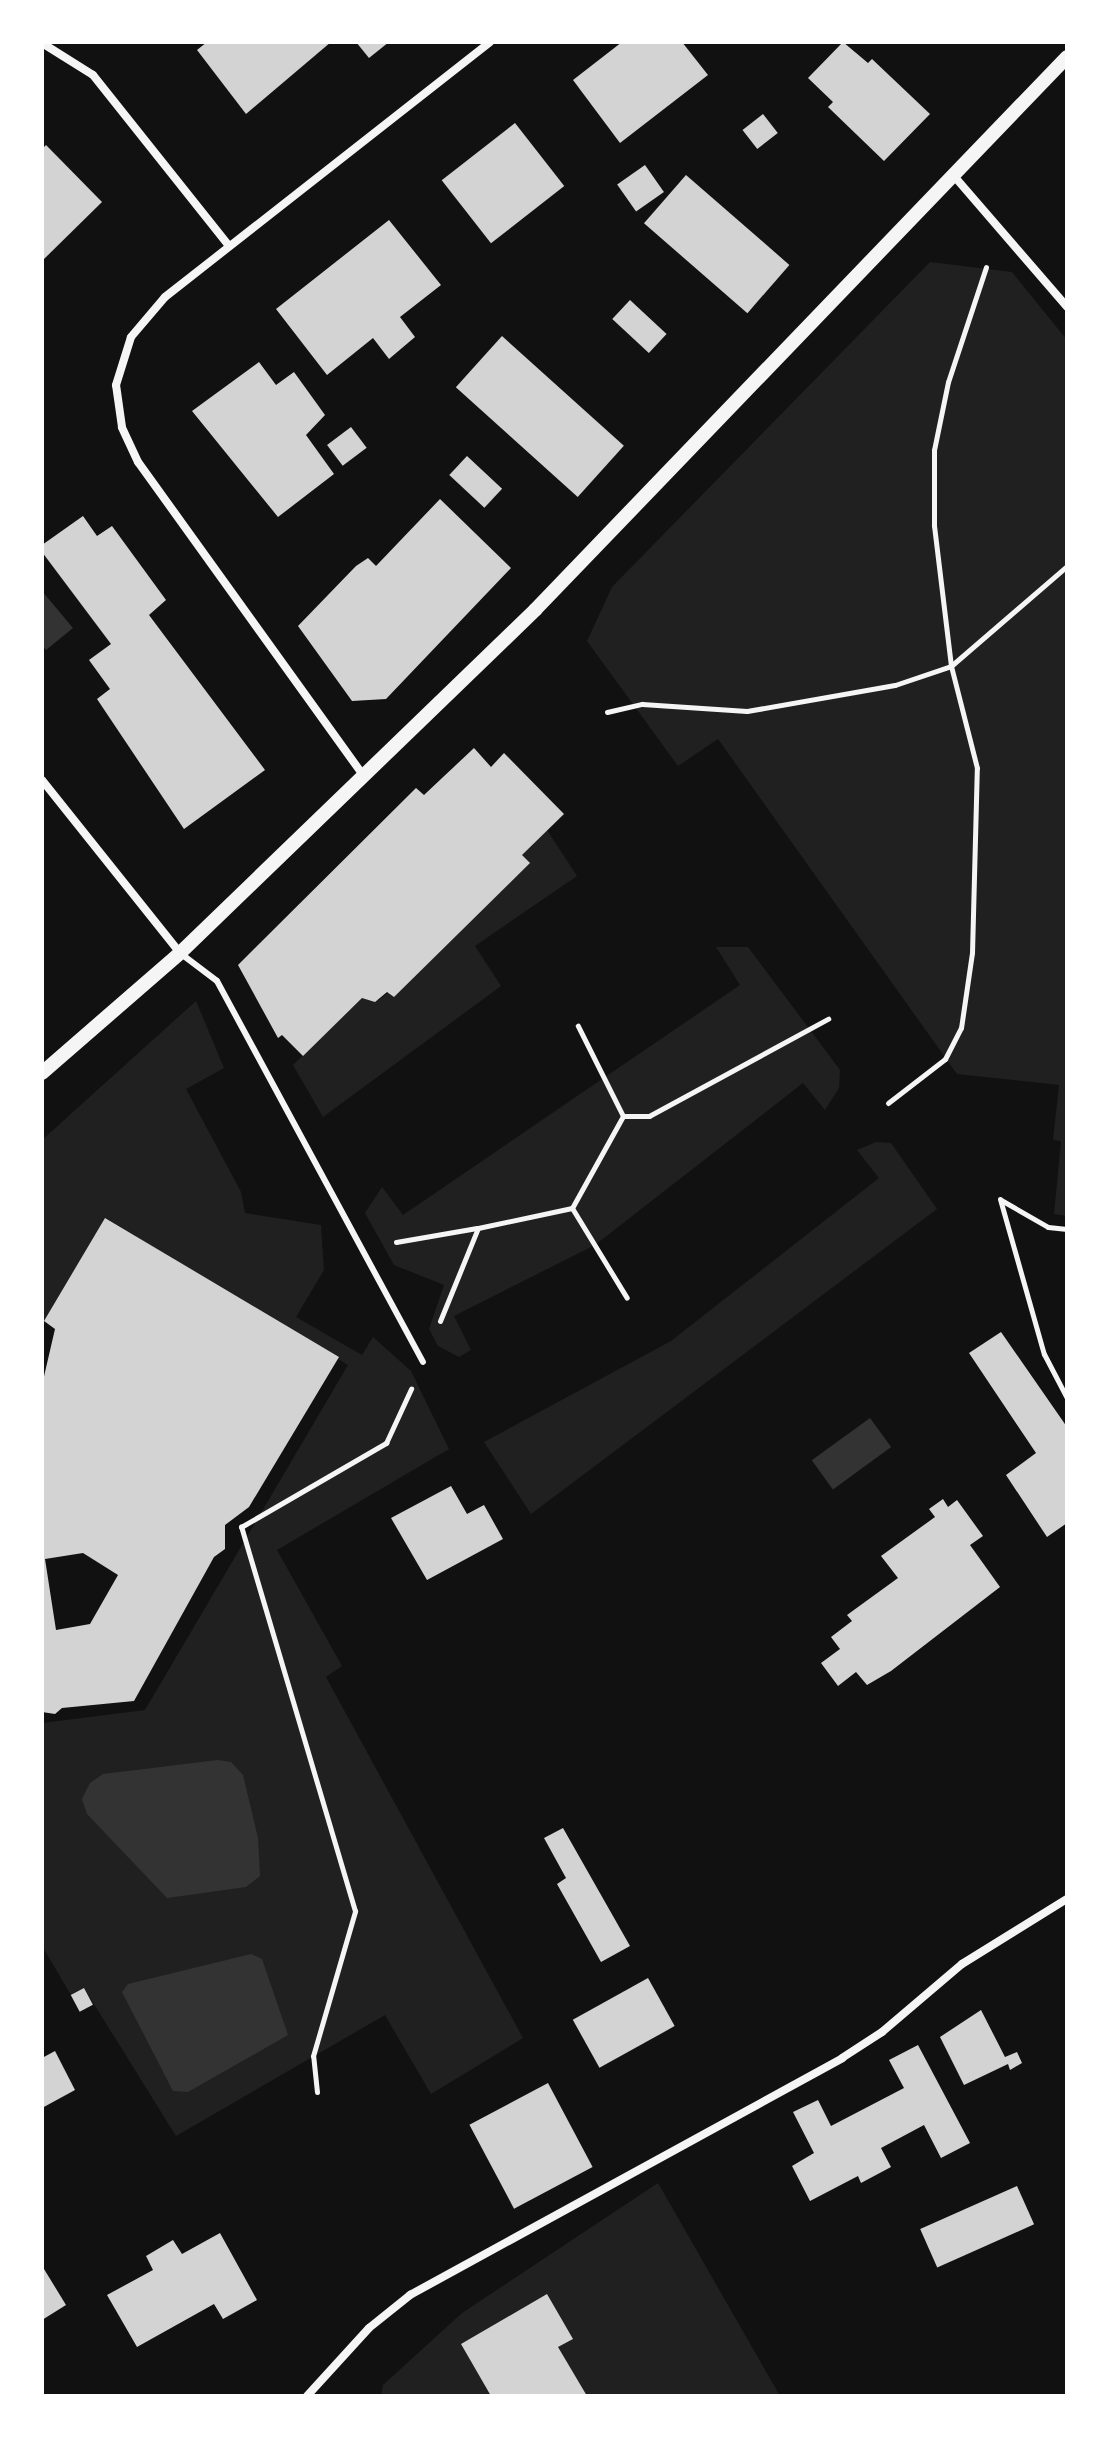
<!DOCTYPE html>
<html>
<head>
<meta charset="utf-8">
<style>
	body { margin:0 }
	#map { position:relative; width:1109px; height:2438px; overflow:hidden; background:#111; font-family:Arial,sans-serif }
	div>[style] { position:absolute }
	.green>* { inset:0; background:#202020 }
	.water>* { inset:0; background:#333; transform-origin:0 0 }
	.building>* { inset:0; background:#d3d3d3; transform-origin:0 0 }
	.path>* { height:5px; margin:-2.5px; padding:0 2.5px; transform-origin:2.5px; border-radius:2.5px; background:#f5f5f5 }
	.service>* { height:6px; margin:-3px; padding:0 3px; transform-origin:3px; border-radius:3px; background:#f5f5f5 }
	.minor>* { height:8px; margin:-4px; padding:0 4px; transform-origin:4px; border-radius:4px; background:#f5f5f5 }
	.tertiary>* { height:14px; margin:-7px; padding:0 7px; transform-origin:7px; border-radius:7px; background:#f5f5f5 }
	span { translate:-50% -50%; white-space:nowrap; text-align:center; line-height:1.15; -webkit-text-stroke:6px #fff; paint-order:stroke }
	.frame { position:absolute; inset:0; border:44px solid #fff; pointer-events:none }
</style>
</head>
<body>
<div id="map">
	<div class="green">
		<div style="clip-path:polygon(930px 262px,1012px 272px,1067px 340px,1067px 1216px,1054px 1214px,1061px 1141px,1053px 1140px,1059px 1085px,957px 1074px,718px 739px,678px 766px,587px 641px,612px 587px)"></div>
		<div style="clip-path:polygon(547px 830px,577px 876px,475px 946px,501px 986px,323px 1117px,293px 1065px,362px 998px,379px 1000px,431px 959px,529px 864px,522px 855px)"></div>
		<div style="clip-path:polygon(716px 947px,748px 947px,840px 1070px,839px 1088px,825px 1110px,803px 1083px,595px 1245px,454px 1316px,471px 1350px,459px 1357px,438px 1346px,429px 1329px,444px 1285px,394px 1265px,365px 1213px,382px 1187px,403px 1215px,740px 985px)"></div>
		<div style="clip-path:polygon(196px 1001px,224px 1068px,186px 1089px,241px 1192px,245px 1213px,321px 1225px,324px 1270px,296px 1317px,362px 1355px,373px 1337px,411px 1371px,449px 1449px,277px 1550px,342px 1666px,326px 1677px,523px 2038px,431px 2094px,385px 2015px,176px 2136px,84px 1988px,71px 1995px,42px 1946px,42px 1723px,145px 1710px,348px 1365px,106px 1218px,44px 1321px,42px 1318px,42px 1140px)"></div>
		<div style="clip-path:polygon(876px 1142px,891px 1143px,937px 1209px,531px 1514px,484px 1442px,671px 1341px,879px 1178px,857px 1150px)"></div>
		<div style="clip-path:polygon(658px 2183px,780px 2396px,381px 2396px,383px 2385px,462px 2313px)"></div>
	</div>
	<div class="water">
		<div style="clip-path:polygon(42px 591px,73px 628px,46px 650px,42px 645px)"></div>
		<div style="left:870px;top:1418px;width:36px;height:72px;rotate:54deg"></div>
		<div style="clip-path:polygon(218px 1760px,231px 1762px,243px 1775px,258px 1838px,260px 1876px,246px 1887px,167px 1898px,87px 1814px,82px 1799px,90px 1783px,103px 1774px)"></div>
		<div style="clip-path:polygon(251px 1954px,262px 1959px,288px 2035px,188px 2092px,173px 2091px,122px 1992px,128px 1984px)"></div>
	</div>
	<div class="building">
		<div style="clip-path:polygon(207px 42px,331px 42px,246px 114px,197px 50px)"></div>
		<div style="clip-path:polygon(356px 42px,389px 42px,369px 58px)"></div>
		<div style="clip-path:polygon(622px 42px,682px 42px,708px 75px,620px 143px,573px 80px)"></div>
		<div style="clip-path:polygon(843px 42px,868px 63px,872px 59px,930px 114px,884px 161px,828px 107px,833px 102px,808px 78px)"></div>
		<div style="left:763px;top:114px;width:24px;height:26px;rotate:52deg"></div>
		<div style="left:515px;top:123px;width:80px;height:93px;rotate:52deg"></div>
		<div style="clip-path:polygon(46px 145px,102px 202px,42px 261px,42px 149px)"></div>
		<div style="left:645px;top:165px;width:33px;height:34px;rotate:55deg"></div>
		<div style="left:686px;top:175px;width:137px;height:64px;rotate:41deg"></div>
		<div style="clip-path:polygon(389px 220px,441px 285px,400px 317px,415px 337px,389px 359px,373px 338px,327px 375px,276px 309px)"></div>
		<div style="left:630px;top:300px;width:50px;height:26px;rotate:43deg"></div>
		<div style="left:502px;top:336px;width:164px;height:69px;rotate:42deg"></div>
		<div style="clip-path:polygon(259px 362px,276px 385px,294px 372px,325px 415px,306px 435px,334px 474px,278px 517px,192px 411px)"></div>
		<div style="left:351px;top:427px;width:26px;height:30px;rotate:53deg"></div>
		<div style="left:467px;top:456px;width:48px;height:26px;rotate:43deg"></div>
		<div style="clip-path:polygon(440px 499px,511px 568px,386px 699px,352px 701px,298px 626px,356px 566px,368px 558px,376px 566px)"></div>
		<div style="clip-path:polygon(83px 516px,97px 536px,112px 526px,166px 600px,149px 615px,265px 770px,184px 829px,97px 699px,110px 689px,89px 660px,111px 644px,42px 552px,42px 545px)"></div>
		<div style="clip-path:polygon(474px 748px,491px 767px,504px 753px,564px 814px,522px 855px,530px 863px,394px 997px,387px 992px,375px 1002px,362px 998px,303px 1056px,282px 1035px,278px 1038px,238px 965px,416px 788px,424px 795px)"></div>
		<div style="clip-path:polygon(evenodd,105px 1218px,339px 1357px,249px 1507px,225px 1525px,225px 1549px,214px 1557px,134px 1701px,62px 1708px,55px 1714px,42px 1712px,42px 1385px,55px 1329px,44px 1321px,105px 1218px,83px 1553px,118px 1575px,90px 1624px,56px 1630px,45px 1559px,83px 1553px)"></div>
		<div style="clip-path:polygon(1001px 1332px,1067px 1427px,1067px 1523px,1047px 1537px,1006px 1475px,1036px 1453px,969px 1353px)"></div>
		<div style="clip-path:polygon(451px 1486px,467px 1514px,484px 1505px,503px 1539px,427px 1580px,391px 1518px)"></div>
		<div style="clip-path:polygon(943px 1499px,948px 1507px,957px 1500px,983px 1536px,970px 1545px,1000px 1587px,891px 1671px,867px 1685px,856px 1672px,838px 1686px,821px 1663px,840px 1649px,831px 1637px,852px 1621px,847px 1615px,898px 1578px,881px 1556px,935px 1517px,929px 1509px)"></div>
		<div style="clip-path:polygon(563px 1828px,630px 1946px,601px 1962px,557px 1884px,566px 1878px,544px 1838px)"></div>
		<div style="left:648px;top:1978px;width:55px;height:86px;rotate:61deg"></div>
		<div style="left:84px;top:1988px;width:19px;height:15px;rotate:62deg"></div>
		<div style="clip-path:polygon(981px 2010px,1005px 2057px,1017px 2052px,1022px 2063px,1010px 2070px,1008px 2064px,964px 2085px,940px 2037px)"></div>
		<div style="clip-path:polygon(918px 2045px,970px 2143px,941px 2158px,924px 2125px,881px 2148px,891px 2167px,861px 2183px,858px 2176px,810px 2201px,792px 2166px,814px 2153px,793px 2112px,818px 2100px,831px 2126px,904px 2088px,889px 2060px)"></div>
		<div style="clip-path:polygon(55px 2051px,75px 2090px,42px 2108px,42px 2058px)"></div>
		<div style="left:548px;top:2083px;width:95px;height:89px;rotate:62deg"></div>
		<div style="left:1017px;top:2186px;width:42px;height:106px;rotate:66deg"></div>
		<div style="clip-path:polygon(220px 2233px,257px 2300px,223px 2319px,214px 2304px,137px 2347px,107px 2295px,153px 2270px,146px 2256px,173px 2240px,182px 2254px)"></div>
		<div style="clip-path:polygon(44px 2269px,66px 2305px,42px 2320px,42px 2270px)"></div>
		<div style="clip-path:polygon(547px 2294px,573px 2339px,558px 2347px,587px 2396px,491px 2396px,461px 2344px)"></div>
	</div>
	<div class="path">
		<div style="left:607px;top:712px;width:36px;rotate:-13deg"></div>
		<div style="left:642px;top:704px;width:105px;rotate:3.8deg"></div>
		<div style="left:747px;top:711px;width:150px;rotate:-10deg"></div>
		<div style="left:895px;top:685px;width:59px;rotate:-18.7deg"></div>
		<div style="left:951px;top:666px;width:153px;rotate:-40.8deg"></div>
		<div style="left:888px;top:1103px;width:72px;rotate:-37.7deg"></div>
		<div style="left:945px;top:1059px;width:35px;rotate:-63deg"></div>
		<div style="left:961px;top:1028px;width:76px;rotate:-81.7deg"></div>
		<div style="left:972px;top:953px;width:185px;rotate:-88.5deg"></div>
		<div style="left:977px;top:768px;width:105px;rotate:-104.3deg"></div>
		<div style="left:951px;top:666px;width:142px;rotate:-96.9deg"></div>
		<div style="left:934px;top:525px;width:75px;rotate:-90deg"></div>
		<div style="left:934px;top:450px;width:69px;rotate:-78.4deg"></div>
		<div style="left:948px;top:382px;width:121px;rotate:-71.7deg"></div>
		<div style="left:623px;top:1116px;width:26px"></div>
		<div style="left:649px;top:1116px;width:204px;rotate:-28.5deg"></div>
		<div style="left:1000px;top:1199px;width:161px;rotate:74.2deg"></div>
		<div style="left:1044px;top:1354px;width:50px;rotate:62.4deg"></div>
		<div style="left:1001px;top:1200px;width:54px;rotate:29.9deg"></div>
		<div style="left:1048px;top:1227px;width:19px;rotate:6deg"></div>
		<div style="left:572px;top:1208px;width:105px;rotate:58.6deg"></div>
		<div style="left:396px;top:1242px;width:82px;rotate:-9.8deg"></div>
		<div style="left:440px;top:1321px;width:100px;rotate:-67.8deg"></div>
		<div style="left:478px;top:1228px;width:96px;rotate:-12deg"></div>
		<div style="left:572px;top:1208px;width:105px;rotate:-61deg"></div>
		<div style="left:623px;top:1116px;width:101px;rotate:-116.6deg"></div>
		<div style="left:317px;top:2092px;width:36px;rotate:-96deg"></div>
		<div style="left:313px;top:2056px;width:151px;rotate:-73.8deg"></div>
		<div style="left:355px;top:1911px;width:401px;rotate:-106.5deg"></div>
		<div style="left:241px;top:1527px;width:168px;rotate:-30.1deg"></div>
		<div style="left:386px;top:1443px;width:60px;rotate:-65.2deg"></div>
	</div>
	<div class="service">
		<div style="left:180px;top:953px;width:46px;rotate:37.1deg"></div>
		<div style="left:217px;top:981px;width:433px;rotate:61.6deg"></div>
	</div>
	<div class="minor">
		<div style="left:42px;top:43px;width:60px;rotate:32.1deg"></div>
		<div style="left:93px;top:75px;width:218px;rotate:51.5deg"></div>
		<div style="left:954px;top:176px;width:173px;rotate:49.2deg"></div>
		<div style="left:363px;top:775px;width:385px;rotate:-125.7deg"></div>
		<div style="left:138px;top:462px;width:38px;rotate:-115deg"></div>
		<div style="left:122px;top:427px;width:42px;rotate:-98.1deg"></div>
		<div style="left:116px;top:385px;width:50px;rotate:-72.6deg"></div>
		<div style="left:131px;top:337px;width:52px;rotate:-49.6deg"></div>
		<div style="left:165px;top:297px;width:413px;rotate:-38.1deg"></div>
		<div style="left:42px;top:780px;width:221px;rotate:51.4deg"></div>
		<div style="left:307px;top:2396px;width:92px;rotate:-47.6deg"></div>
		<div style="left:369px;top:2328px;width:53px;rotate:-38.8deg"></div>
		<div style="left:410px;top:2295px;width:493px;rotate:-28.7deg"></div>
		<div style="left:842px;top:2058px;width:48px;rotate:-33deg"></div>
		<div style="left:882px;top:2032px;width:105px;rotate:-40.4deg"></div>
		<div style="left:962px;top:1964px;width:123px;rotate:-31.8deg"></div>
	</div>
	<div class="tertiary">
		<div style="left:42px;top:1073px;width:183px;rotate:-41deg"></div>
		<div style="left:180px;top:953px;width:494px;rotate:-44deg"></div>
		<div style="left:535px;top:610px;width:767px;rotate:-46.11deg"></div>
	</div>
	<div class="frame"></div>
</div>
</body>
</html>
